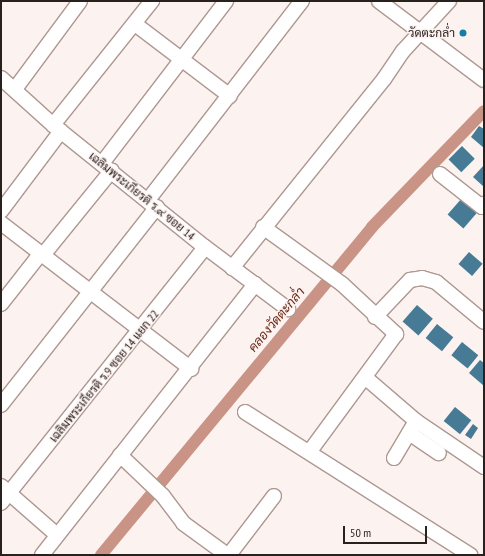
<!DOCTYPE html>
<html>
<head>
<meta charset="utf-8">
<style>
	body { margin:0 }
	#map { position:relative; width:485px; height:556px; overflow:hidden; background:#fcf2f0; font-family:"PT Sans Narrow",Sarabun,sans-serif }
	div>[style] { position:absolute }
	.canal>* { height:12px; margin:-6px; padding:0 6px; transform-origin:6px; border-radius:6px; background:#c99485 }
	.building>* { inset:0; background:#477b95; transform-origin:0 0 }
	.roads { filter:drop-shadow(1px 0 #ae9891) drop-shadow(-1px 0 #ae9891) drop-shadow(0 1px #ae9891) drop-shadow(0 -1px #ae9891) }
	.minor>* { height:14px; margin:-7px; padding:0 7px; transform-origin:7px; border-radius:7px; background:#fff }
	.dots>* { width:11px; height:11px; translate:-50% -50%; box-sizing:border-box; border:2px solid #fcf2f0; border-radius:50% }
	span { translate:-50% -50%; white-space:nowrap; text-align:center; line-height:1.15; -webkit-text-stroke:3px #fcf2f0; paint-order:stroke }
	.poi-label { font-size:12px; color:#29211e }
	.right { translate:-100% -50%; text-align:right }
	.street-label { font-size:12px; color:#29211e }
	.water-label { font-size:13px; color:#692716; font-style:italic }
	.frame { position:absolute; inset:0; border:2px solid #29211e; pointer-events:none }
	.scale { position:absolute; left:343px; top:526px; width:84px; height:18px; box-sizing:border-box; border:2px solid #29211e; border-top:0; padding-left:5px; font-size:12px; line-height:14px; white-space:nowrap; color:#29211e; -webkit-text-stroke:3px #fcf2f0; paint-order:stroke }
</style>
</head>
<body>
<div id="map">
	<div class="canal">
		<div style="left:101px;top:555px;width:425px;rotate:-50.4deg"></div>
		<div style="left:372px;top:227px;width:161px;rotate:-46deg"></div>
	</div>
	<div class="building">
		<div style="clip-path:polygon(479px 126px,484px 129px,484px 148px,471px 137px)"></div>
		<div style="left:462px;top:146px;width:18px;height:19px;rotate:45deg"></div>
		<div style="clip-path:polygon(484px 165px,484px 187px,473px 177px)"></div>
		<div style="left:462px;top:198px;width:21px;height:22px;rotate:41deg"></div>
		<div style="left:469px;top:252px;width:18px;height:16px;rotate:41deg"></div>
		<div style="left:417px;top:305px;width:21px;height:22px;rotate:41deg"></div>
		<div style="left:437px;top:324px;width:21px;height:18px;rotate:39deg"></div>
		<div style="left:462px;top:342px;width:21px;height:17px;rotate:39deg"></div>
		<div style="clip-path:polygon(480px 360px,484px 363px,484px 386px,469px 373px)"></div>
		<div style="left:455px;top:407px;width:21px;height:18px;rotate:39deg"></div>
		<div style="clip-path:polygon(473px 424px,478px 428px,471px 439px,465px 435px)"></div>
	</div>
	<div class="roads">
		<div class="minor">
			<div style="left:379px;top:1px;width:131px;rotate:37deg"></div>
			<div style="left:135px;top:24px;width:119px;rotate:37.2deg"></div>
			<div style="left:1px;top:78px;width:70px;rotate:42.1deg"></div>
			<div style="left:53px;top:125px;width:195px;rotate:38.8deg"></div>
			<div style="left:205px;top:247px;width:104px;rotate:36.8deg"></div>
			<div style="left:15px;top:89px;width:109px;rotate:-53.5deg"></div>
			<div style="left:53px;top:125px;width:159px;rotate:-51.4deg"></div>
			<div style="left:103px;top:162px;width:203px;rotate:-52.6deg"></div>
			<div style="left:440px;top:174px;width:53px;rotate:38.2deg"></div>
			<div style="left:482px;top:207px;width:4px;rotate:-56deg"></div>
			<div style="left:148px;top:200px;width:252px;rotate:-52.3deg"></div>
			<div style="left:1px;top:211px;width:100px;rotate:-53.1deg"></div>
			<div style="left:1px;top:223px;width:240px;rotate:37.5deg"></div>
			<div style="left:263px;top:227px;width:97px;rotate:35.8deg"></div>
			<div style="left:342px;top:284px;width:74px;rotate:42.8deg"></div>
			<div style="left:396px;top:334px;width:145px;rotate:126.3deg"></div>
			<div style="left:43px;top:255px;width:109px;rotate:-50.9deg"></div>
			<div style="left:232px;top:268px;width:243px;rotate:-51.2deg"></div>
			<div style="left:384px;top:79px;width:34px;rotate:-56deg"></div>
			<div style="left:403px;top:51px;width:68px;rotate:-47.4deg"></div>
			<div style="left:1px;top:304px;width:65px;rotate:-51.9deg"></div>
			<div style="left:375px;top:317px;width:51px;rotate:-46.6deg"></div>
			<div style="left:410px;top:280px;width:12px;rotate:-9deg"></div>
			<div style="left:422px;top:278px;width:15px;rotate:16deg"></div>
			<div style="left:436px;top:282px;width:62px;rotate:39.8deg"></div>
			<div style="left:366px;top:378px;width:66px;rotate:40.7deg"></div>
			<div style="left:416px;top:421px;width:82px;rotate:34.1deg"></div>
			<div style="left:1px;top:405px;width:252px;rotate:-51.8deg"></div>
			<div style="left:245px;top:412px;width:267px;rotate:32.4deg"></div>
			<div style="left:409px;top:433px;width:36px;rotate:34deg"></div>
			<div style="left:120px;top:455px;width:59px;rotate:43.6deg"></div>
			<div style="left:163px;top:496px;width:34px;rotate:53deg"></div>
			<div style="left:183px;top:523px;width:54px;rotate:36deg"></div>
			<div style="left:394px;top:458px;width:43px;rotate:-59.3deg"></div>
			<div style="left:1px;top:486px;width:74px;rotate:41.2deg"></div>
			<div style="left:1px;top:503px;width:327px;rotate:-51.4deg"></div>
			<div style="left:42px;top:555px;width:345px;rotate:-51.8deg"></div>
			<div style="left:229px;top:555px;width:74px;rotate:-52.7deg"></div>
		</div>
	</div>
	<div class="dots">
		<div style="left:463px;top:33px;background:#137ea7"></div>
	</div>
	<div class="poi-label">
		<span class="right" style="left:455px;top:33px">วัดตะกล่ำ</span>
	</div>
	<div class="street-label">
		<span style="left:142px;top:196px;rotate:39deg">เฉลิมพระเกียรติ ร.๙ ซอย 14</span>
		<span style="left:104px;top:376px;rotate:-51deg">เฉลิมพระเกียรติ ร.9 ซอย 14 แยก 22</span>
	</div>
	<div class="water-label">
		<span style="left:277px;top:320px;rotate:-50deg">คลองวัดตะกล่ำ</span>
	</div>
	<div class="frame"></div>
	<div class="scale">50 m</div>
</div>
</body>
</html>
